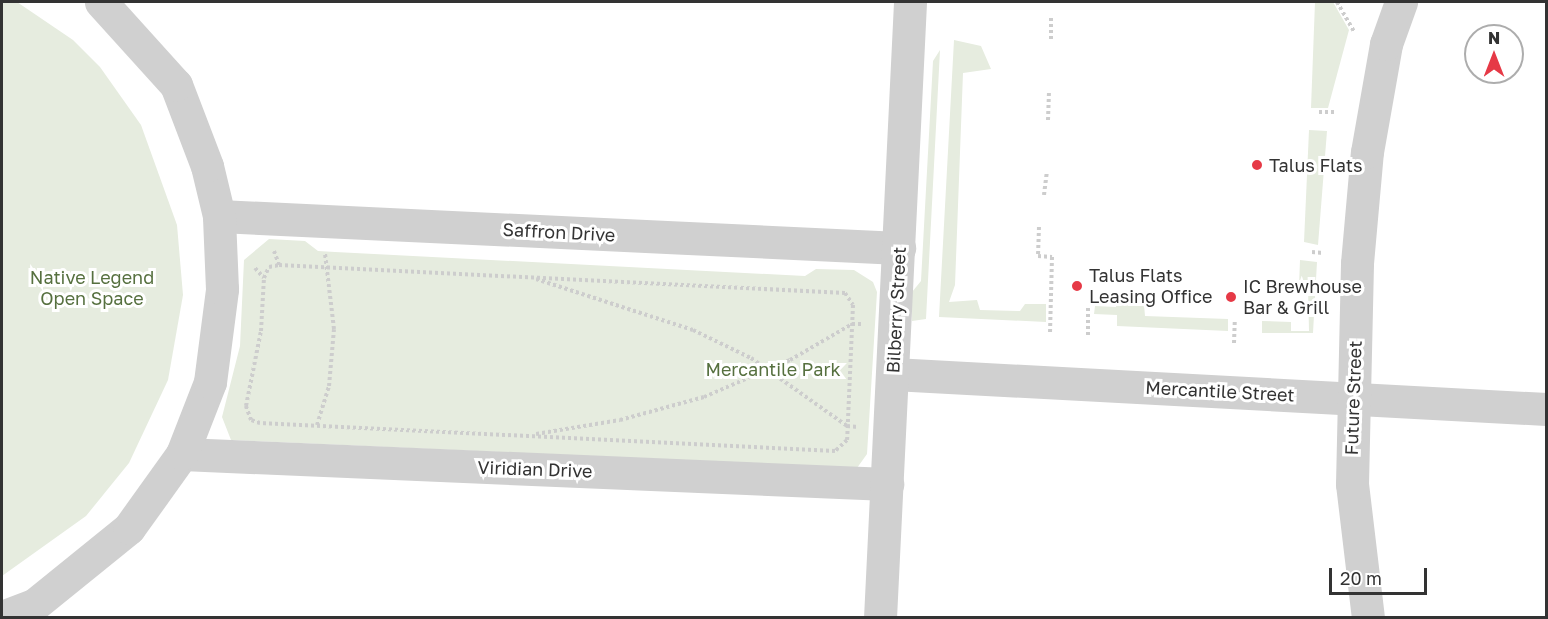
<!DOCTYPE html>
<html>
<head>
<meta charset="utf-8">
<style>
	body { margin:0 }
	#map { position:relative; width:1548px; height:619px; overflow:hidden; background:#fff; font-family:"Golos Text",sans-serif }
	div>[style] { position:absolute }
	.green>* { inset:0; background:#e6ecdf }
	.path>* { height:4px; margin-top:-2px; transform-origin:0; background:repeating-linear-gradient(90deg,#cdcdcd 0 3px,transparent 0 6px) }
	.street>* { height:33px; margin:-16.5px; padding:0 16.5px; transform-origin:16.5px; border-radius:16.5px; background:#d0d0d0 }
	.dots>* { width:16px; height:16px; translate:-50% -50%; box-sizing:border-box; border:3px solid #fff; border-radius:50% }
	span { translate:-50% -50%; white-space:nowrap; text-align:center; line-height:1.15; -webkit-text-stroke:6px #fff; paint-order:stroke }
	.poi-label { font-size:18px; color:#333 }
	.left { translate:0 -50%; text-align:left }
	.street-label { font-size:18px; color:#333 }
	.park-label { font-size:18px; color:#56703f }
	.frame { position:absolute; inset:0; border:3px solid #333; pointer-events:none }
	.north { position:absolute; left:1464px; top:24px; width:60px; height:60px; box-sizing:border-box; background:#fff; border:2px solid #adadad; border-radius:50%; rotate:0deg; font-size:16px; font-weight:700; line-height:24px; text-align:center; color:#333 }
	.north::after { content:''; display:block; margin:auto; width:21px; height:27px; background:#e63946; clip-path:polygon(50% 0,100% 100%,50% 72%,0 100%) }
	.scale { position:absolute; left:1329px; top:568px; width:98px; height:27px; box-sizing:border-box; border:3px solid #333; border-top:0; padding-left:8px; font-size:18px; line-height:21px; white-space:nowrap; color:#333; -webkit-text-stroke:4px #fff; paint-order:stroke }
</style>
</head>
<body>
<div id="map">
	<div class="green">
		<div style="clip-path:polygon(2px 2px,17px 2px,73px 40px,100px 67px,141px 125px,177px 225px,183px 295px,168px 380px,129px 463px,86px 516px,2px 576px)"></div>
		<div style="clip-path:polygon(1315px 2px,1333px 2px,1349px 30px,1328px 108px,1311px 108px)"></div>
		<div style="clip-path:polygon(954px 40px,981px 46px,991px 69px,963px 73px,955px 285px,949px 302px,977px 300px,980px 310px,1020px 311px,1025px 304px,1046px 304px,1046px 322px,939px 317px)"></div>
		<div style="clip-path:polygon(940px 50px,926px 319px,912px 321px,912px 292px,921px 281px,933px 61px)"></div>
		<div style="clip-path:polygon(1309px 130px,1327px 131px,1318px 245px,1304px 242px)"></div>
		<div style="clip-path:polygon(269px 239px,305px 241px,318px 251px,335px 252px,805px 276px,816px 269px,854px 270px,873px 282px,877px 292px,867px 454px,857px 468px,231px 440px,222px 417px,240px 346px,244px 260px)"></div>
		<div style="clip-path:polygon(1300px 260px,1317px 262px,1313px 333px,1262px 333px,1262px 321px,1291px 322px,1291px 331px,1309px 331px,1308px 287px,1299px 287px)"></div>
		<div style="clip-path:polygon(1117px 292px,1143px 293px,1145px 316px,1228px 319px,1228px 331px,1117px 326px,1117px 315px,1094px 314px,1095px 306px,1116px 307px)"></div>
	</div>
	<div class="path">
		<div style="left:1337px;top:2px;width:34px;rotate:60deg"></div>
		<div style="left:1051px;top:39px;width:23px;rotate:-90deg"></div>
		<div style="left:1319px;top:112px;width:18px"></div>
		<div style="left:1048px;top:120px;width:29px;rotate:-88deg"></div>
		<div style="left:1044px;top:195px;width:24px;rotate:-83deg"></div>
		<div style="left:1039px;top:227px;width:29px;rotate:92deg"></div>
		<div style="left:1038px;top:256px;width:14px;rotate:4deg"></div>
		<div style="left:1052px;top:257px;width:76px;rotate:91.5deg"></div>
		<div style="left:274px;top:251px;width:15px;rotate:70deg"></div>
		<div style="left:1312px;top:252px;width:11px;rotate:5deg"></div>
		<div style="left:279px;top:265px;width:567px;rotate:2.83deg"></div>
		<div style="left:845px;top:293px;width:14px;rotate:56deg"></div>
		<div style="left:853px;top:305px;width:135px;rotate:92.5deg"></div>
		<div style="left:847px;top:440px;width:16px;rotate:137deg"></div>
		<div style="left:835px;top:451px;width:576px;rotate:-177.21deg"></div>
		<div style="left:260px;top:423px;width:9px;rotate:-162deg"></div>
		<div style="left:251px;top:420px;width:15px;rotate:-110deg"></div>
		<div style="left:246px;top:406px;width:76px;rotate:-78.7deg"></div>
		<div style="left:261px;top:331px;width:53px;rotate:-86.8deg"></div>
		<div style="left:264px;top:278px;width:12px;rotate:-66deg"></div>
		<div style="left:269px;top:267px;width:10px;rotate:-11deg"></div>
		<div style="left:255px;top:268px;width:13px;rotate:48deg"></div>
		<div style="left:536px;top:279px;width:165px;rotate:18deg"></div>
		<div style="left:693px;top:330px;width:64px;rotate:25.8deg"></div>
		<div style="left:751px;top:358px;width:118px;rotate:35.3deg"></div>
		<div style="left:847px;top:426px;width:11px;rotate:5deg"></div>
		<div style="left:1088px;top:335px;width:29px;rotate:-90deg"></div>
		<div style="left:1234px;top:343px;width:23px;rotate:-88deg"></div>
		<div style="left:317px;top:425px;width:41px;rotate:-72.9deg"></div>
		<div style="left:329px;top:386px;width:57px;rotate:-85deg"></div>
		<div style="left:334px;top:329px;width:77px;rotate:-96.8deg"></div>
		<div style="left:536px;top:434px;width:85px;rotate:-9.5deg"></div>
		<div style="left:620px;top:420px;width:87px;rotate:-15.3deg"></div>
		<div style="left:704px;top:397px;width:94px;rotate:-23.3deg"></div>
		<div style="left:790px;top:360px;width:72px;rotate:-30.1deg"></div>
		<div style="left:852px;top:324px;width:12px"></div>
	</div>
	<div class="street">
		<div style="left:219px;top:216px;width:681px;rotate:2.69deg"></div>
		<div style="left:893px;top:374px;width:654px;rotate:3.07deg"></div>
		<div style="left:182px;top:454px;width:706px;rotate:2.44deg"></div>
		<div style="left:2px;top:617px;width:34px;rotate:-21deg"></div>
		<div style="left:34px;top:605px;width:122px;rotate:-39deg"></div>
		<div style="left:129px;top:528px;width:91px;rotate:-54.4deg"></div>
		<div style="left:182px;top:454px;width:77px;rotate:-68.7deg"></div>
		<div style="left:210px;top:382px;width:94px;rotate:-82.6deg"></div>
		<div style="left:222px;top:289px;width:73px;rotate:-92.4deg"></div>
		<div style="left:219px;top:216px;width:51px;rotate:-103.5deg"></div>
		<div style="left:207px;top:166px;width:87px;rotate:-110.9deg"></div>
		<div style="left:176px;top:85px;width:112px;rotate:-132.1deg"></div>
		<div style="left:880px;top:618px;width:617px;rotate:-87.21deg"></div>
		<div style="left:1368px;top:618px;width:135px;rotate:-96.8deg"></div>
		<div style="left:1352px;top:484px;width:221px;rotate:-88.7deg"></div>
		<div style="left:1357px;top:263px;width:111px;rotate:-84.9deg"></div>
		<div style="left:1367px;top:152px;width:110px;rotate:-80deg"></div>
		<div style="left:1386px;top:44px;width:45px;rotate:-70.3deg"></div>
	</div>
	<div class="dots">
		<div style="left:1257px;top:165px;background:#e63946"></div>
		<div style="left:1077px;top:286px;background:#e63946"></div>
		<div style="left:1231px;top:297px;background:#e63946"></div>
	</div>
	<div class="poi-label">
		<span class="left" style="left:1269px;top:165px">Talus Flats</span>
		<span class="left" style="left:1089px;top:286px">Talus Flats<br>Leasing Office</span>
		<span class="left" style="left:1243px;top:297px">IC Brewhouse<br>Bar &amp; Grill</span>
	</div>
	<div class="street-label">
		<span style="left:559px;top:232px;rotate:3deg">Saffron Drive</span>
		<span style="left:896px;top:310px;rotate:-87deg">Bilberry Street</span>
		<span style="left:1220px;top:391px;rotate:3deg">Mercantile Street</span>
		<span style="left:1353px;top:398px;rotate:-88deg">Future Street</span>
		<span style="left:535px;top:469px;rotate:2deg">Viridian Drive</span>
	</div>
	<div class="park-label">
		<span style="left:92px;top:288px">Native Legend<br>Open Space</span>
		<span style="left:773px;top:369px">Mercantile Park</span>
	</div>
	<div class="frame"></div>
	<div class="north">N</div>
	<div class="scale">20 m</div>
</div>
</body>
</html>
